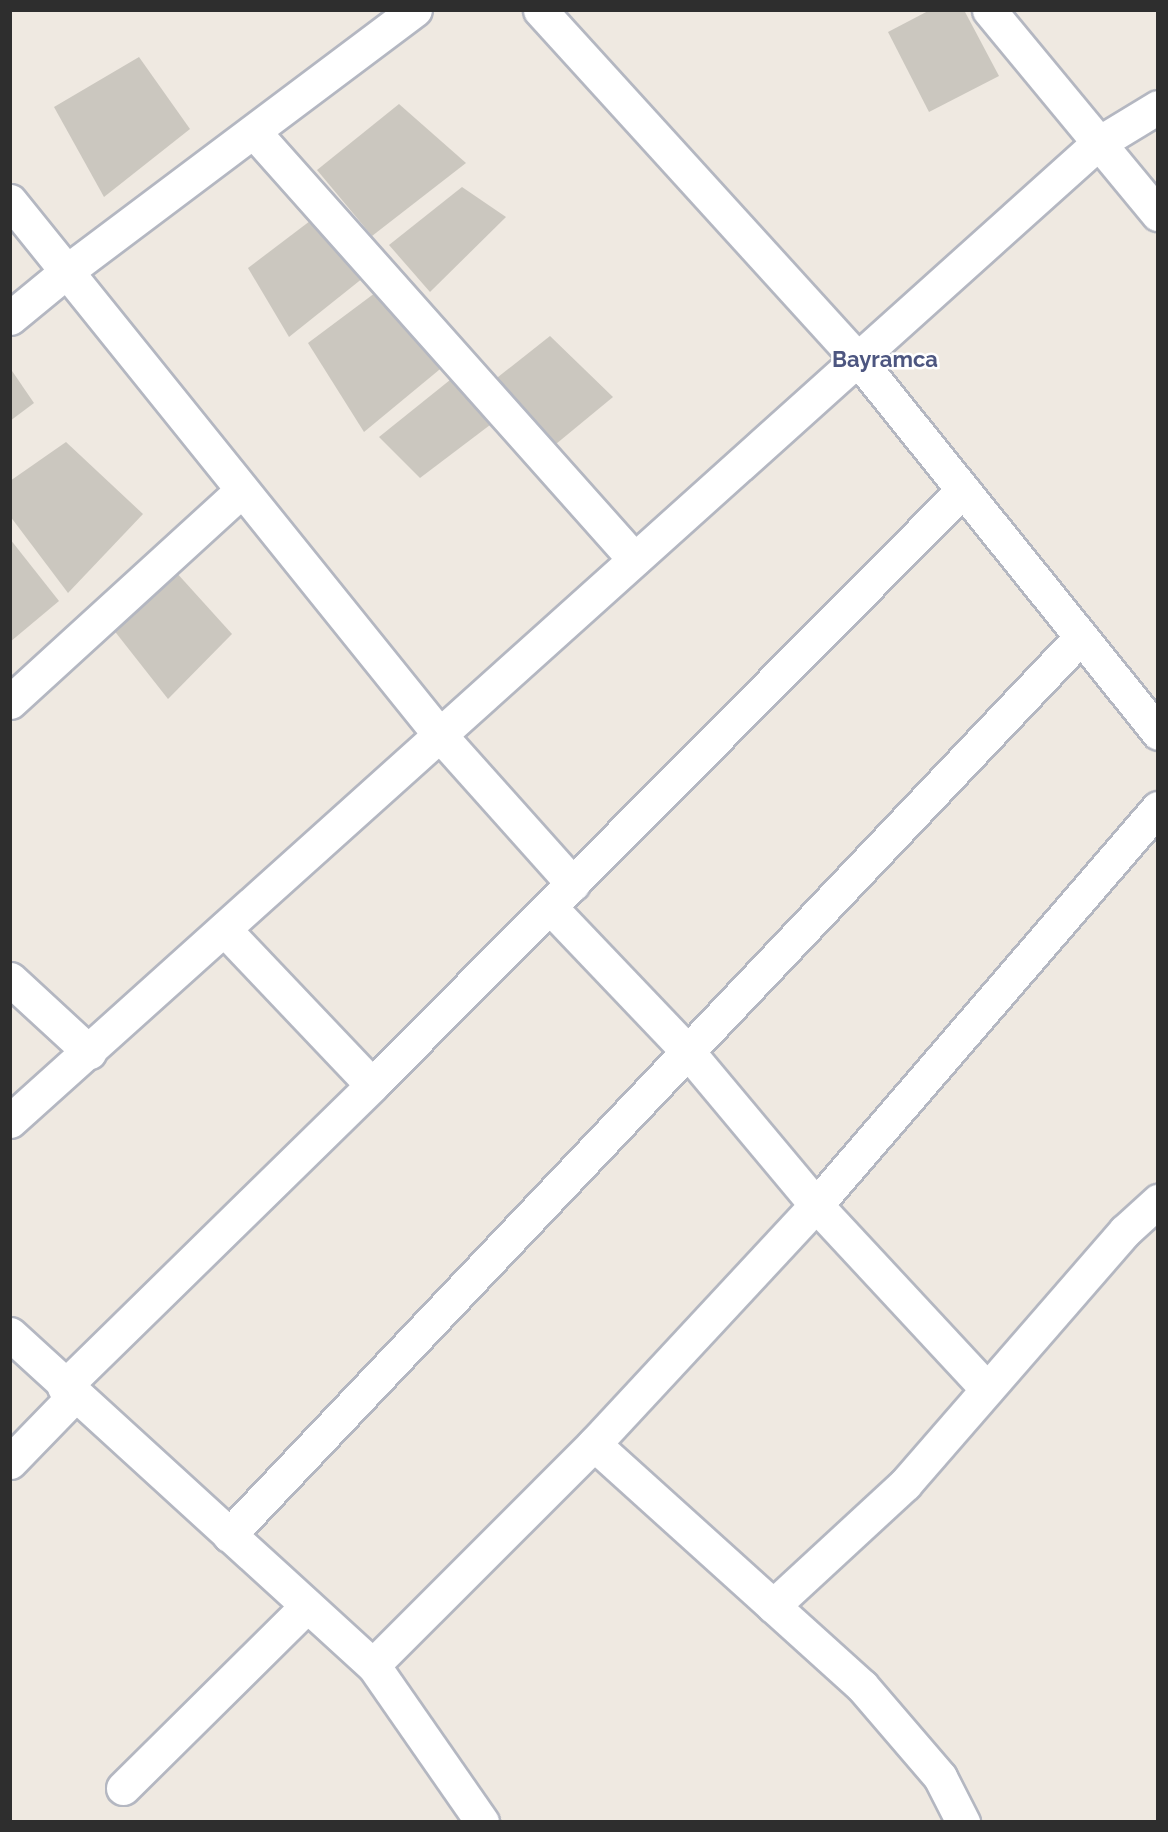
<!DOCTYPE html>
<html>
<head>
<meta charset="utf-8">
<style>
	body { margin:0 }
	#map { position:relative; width:1168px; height:1832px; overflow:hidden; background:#efe9e1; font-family:Raleway,sans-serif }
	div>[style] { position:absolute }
	.building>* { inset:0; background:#cbc7bf }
	.roads { filter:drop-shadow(2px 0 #b4b7c1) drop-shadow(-2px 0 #b4b7c1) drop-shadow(0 2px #b4b7c1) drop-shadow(0 -2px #b4b7c1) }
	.minor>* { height:33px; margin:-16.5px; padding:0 16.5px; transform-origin:16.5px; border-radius:16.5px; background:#fff }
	span { translate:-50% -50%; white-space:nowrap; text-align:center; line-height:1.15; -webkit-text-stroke:5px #fff; paint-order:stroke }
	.district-label { font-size:22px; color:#4d5680; font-weight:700 }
	.frame { position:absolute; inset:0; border:12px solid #2e2e2e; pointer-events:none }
</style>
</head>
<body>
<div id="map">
	<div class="building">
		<div style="clip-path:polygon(930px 10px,964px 10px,999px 76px,929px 112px,888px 32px)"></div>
		<div style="clip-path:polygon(139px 57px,190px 129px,104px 197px,54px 107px)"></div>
		<div style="clip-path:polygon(399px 104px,466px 163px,372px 236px,317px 170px)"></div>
		<div style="clip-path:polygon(462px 187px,506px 217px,430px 292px,389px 245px)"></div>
		<div style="clip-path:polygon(310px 221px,368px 274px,289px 337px,248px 268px)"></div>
		<div style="clip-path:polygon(387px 284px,445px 365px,364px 432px,308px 343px)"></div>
		<div style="clip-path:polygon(550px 336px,613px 397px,556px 444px,493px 381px)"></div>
		<div style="clip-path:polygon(10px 368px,34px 403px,10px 421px)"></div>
		<div style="clip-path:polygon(450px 380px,490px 425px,420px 478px,379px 437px)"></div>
		<div style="clip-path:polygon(66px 442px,143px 514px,68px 593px,10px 516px,10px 481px)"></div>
		<div style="clip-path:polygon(10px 539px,59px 601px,10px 642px)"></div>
		<div style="clip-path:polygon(156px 550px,232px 634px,168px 699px,98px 610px)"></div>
	</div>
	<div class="roads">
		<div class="minor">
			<div style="left:540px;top:10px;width:471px;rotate:47.7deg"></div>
			<div style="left:857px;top:358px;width:481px;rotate:51.2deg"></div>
			<div style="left:989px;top:10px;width:265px;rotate:50.4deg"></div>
			<div style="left:254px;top:132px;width:572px;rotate:48.33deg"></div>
			<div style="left:10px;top:201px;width:684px;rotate:51.17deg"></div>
			<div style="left:439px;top:734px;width:201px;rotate:48.2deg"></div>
			<div style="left:10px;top:318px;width:74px;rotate:-39.5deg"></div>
			<div style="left:67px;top:271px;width:435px;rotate:-36.9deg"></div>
			<div style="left:10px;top:702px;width:314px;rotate:-42.4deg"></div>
			<div style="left:550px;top:907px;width:202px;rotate:46.4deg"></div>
			<div style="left:689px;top:1053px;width:198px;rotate:50.1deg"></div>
			<div style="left:816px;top:1205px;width:251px;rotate:47.1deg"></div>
			<div style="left:224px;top:929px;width:215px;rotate:46.5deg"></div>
			<div style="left:10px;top:979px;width:108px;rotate:42.7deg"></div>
			<div style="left:10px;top:1121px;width:1462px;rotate:-41.95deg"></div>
			<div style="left:1097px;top:144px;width:71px;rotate:-31.2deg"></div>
			<div style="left:10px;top:1334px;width:491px;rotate:42.4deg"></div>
			<div style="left:373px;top:1665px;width:191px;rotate:55.2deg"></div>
			<div style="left:64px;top:1387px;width:431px;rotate:-44.4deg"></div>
			<div style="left:372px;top:1085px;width:839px;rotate:-45.19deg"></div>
			<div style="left:594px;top:1444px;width:361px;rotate:42.1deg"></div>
			<div style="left:862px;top:1686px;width:120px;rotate:49.4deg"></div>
			<div style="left:940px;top:1777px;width:51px;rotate:62.9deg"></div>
			<div style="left:10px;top:1462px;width:92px;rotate:-45.9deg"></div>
			<div style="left:229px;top:1535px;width:1238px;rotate:-46.51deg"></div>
			<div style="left:773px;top:1606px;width:180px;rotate:-42.7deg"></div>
			<div style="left:905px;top:1484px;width:335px;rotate:-49deg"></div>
			<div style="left:1125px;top:1231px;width:45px;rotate:-42.3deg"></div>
			<div style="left:373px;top:1665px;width:313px;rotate:-45deg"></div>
			<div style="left:594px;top:1444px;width:326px;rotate:-47.1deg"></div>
			<div style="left:816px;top:1205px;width:524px;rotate:-49.26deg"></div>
			<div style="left:123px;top:1788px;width:259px;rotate:-44.7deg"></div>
		</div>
	</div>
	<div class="district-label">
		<span style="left:885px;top:360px">Bayramca</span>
	</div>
	<div class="frame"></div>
</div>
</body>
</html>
